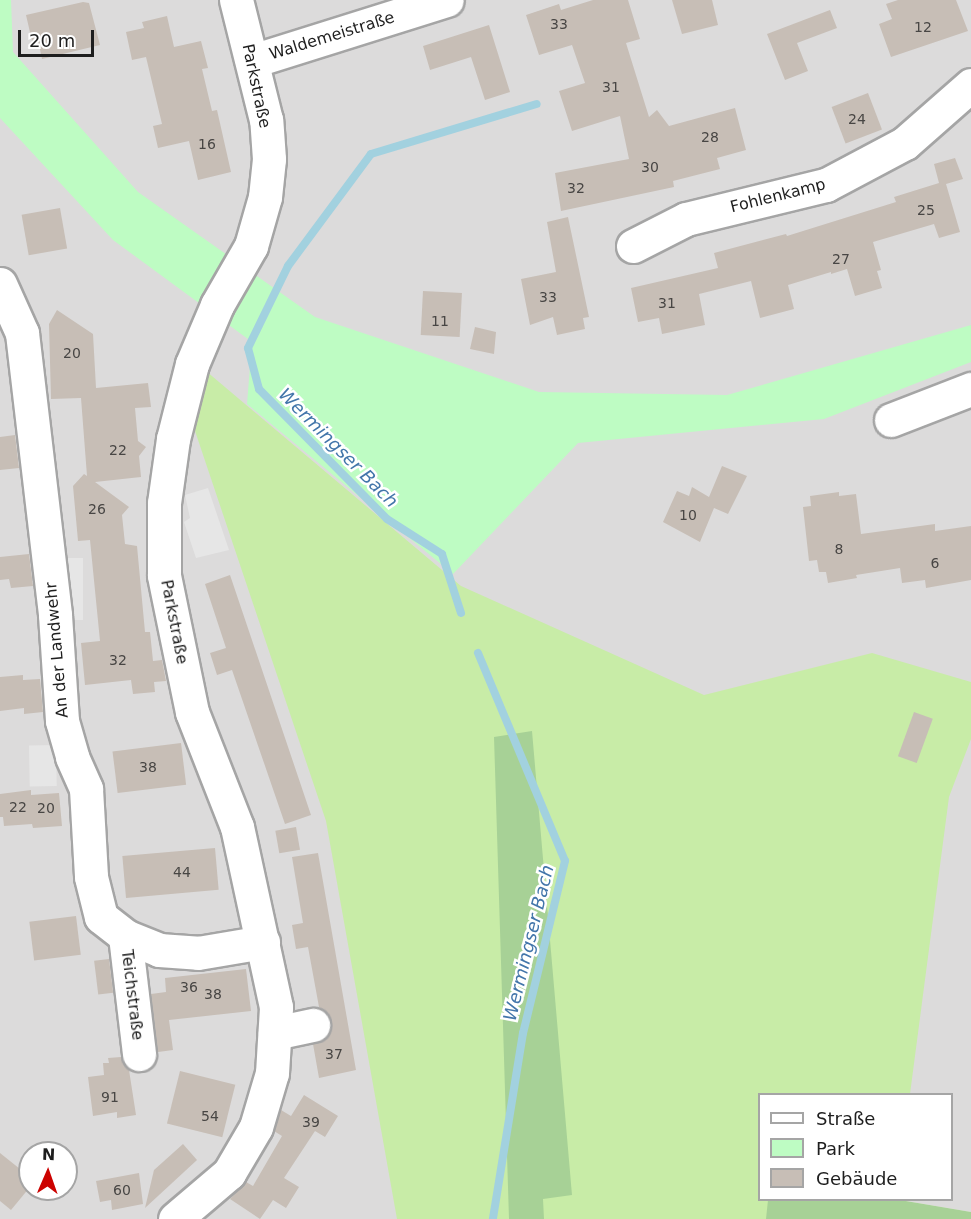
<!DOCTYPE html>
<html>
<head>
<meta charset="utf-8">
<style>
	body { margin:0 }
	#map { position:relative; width:971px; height:1219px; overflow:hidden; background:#efece3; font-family:"DejaVu Sans",sans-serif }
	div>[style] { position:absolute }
	.residential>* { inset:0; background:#dcdbdb }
	.grass>* { inset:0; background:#c8eca7 }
	.forest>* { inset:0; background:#a7d196 }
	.park>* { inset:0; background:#befcc3 }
	.parking>* { inset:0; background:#e6e6e6; transform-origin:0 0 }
	.stream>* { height:8px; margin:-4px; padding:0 4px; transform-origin:4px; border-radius:4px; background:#a2d1df }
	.building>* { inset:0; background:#c7beb6; transform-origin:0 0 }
	.roads { filter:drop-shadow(2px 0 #a5a5a5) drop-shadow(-2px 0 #a5a5a5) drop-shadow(0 2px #a5a5a5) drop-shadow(0 -2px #a5a5a5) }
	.minor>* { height:33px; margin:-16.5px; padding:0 16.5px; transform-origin:16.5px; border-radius:16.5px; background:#fff }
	span { translate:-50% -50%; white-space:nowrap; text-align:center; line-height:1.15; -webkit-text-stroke:5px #fff; paint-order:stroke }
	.number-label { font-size:14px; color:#484644 }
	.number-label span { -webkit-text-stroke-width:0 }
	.street-label { font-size:16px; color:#1e1e1e }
	.water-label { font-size:18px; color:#4376aa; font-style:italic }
	.legend { position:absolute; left:758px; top:1093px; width:195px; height:108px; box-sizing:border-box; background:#fff; border:2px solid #a5a5a5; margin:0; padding:8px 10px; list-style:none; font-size:18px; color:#1e1e1e }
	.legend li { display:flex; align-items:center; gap:12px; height:30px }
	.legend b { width:30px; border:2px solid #a5a5a5 }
	.north { position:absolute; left:18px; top:1141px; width:60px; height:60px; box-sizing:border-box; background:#fff; border:2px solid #a5a5a5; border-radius:50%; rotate:2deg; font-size:16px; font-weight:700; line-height:24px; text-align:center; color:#1e1e1e }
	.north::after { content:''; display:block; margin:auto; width:21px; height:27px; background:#cc0200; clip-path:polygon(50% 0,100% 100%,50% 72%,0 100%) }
	.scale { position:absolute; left:18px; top:30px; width:76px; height:27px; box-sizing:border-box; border:3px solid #1e1e1e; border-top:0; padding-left:8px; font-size:18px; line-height:21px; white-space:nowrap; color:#1e1e1e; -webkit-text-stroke:4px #fff; paint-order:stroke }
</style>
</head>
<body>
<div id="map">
	<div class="residential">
		<div style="clip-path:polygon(evenodd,0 0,971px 0,971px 1212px,900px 1200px,952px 1200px,952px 1094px,760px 1094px,760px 1200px,509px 1219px,0 1219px,0 0,30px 1153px,66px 1153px,66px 1189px,30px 1189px,30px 1153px)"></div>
	</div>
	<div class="grass">
		<div style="clip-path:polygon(206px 371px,461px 586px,704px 695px,872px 653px,971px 682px,971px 739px,949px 797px,910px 1094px,760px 1094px,760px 1200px,797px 1200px,785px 1219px,397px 1219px,326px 821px,193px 425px)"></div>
	</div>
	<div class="forest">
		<div style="clip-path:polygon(532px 731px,572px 1195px,543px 1199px,544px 1219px,509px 1219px,494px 737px)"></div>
		<div style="clip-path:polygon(768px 1200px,900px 1200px,971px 1212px,971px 1219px,766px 1219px)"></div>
	</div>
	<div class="park">
		<div style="clip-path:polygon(0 0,11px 0,13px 52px,138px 192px,315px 317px,539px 392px,727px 395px,971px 325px,971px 362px,824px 419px,578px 443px,453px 574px,247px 404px,252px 342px,113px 240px,0 118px)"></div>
	</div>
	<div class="parking">
		<div style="clip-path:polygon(208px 488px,229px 550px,196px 558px,184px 522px,190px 518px,185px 495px)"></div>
		<div style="left:58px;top:558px;width:25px;height:62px"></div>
		<div style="left:56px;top:745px;width:41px;height:27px;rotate:89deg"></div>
	</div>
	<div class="stream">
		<div style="left:461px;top:613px;width:62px;rotate:-107.9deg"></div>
		<div style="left:442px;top:554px;width:65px;rotate:-147.5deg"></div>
		<div style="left:387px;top:519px;width:182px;rotate:-134.6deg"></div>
		<div style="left:259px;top:389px;width:42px;rotate:-105deg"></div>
		<div style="left:248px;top:348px;width:91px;rotate:-64deg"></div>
		<div style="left:288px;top:266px;width:139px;rotate:-53.5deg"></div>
		<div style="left:371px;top:154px;width:173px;rotate:-16.8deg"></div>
		<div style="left:478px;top:653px;width:225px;rotate:67.3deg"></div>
		<div style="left:565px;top:861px;width:177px;rotate:103.7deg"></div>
		<div style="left:523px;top:1033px;width:188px;rotate:99.2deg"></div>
	</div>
	<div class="building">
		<div style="clip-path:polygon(593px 0,628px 0,640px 39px,626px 43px,649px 117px,657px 110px,669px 126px,735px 108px,746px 150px,717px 158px,720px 169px,673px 181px,674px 187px,561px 211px,555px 173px,629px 159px,620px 116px,572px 131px,559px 91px,585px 83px,572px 45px,539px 55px,526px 15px,559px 4px,561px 10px)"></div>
		<div style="clip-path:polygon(672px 0,712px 0,718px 25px,682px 34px)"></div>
		<div style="clip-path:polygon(898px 0,956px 0,968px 31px,891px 57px,879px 24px,892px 19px,886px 4px)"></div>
		<div style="clip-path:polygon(83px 2px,89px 3px,100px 45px,42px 59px,38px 40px,32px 41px,26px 15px)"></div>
		<div style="clip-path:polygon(830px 10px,837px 28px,797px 43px,808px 71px,785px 80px,767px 34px)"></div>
		<div style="clip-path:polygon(167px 16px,174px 47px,201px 41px,208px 68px,202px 69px,212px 111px,217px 110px,231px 172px,198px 180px,189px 141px,158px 148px,153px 126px,162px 124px,146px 57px,132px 60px,126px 32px,144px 28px,142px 22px)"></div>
		<div style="clip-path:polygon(489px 25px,510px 92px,485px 100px,471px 57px,430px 70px,423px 46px)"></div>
		<div style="left:868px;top:93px;width:39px;height:39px;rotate:69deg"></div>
		<div style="clip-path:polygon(955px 158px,963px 179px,946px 184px,960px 232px,939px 238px,934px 224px,873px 242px,881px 270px,877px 271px,882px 288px,855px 296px,847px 269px,831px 274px,831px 272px,788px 285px,794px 309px,760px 318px,751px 281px,699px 294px,705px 325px,662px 334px,659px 318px,638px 322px,631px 288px,718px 268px,714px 253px,786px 234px,787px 236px,896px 202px,894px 197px,939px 183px,934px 164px)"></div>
		<div style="left:60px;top:208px;width:41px;height:39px;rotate:80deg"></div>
		<div style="clip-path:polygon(568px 217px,589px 317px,583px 318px,585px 329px,557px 335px,553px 317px,530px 325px,521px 279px,556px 272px,547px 222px)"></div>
		<div style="left:423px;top:291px;width:39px;height:44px;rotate:3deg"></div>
		<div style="clip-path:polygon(57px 310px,93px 334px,96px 388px,148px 383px,151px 407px,135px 408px,138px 441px,146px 447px,139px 456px,141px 477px,95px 482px,129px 507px,122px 515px,125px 544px,137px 546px,145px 632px,150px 632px,153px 661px,162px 660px,166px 681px,154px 682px,155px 692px,133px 694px,131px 680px,85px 685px,81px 643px,100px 641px,90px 540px,78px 541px,73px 486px,84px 474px,87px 476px,81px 398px,51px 399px,49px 324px)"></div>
		<div style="clip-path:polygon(475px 327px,496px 332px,494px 354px,470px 349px)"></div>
		<div style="clip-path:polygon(15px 435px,19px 468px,0 470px,0 437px)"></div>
		<div style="clip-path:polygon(722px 466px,747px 476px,728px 514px,714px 508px,700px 542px,663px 522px,677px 491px,689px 496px,692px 487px,709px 497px)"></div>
		<div style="clip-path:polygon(839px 492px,839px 496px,856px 494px,861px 534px,935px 524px,935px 531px,971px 526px,971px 580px,926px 588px,925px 580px,902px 583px,900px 568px,856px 575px,857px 578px,828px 583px,826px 572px,819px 572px,817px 560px,809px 561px,803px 507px,811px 506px,810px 496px)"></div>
		<div style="clip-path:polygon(29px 554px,33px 586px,11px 588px,9px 579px,0 580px,0 557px)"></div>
		<div style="clip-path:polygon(230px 575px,311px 815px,285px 824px,232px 670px,217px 675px,210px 653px,226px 648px,205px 584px)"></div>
		<div style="clip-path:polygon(23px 675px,23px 680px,40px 679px,43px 712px,24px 714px,24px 708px,0 711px,0 677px)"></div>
		<div style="left:914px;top:712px;width:20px;height:47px;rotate:20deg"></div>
		<div style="left:181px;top:743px;width:42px;height:69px;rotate:83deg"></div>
		<div style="clip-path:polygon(31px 790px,31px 795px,59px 793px,62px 826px,33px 828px,32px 824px,4px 826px,3px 817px,0 817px,0 794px)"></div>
		<div style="left:296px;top:827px;width:23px;height:21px;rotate:80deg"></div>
		<div style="left:215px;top:848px;width:42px;height:93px;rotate:85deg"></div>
		<div style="clip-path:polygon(318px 853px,356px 1070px,319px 1078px,313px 1044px,326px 1039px,331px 1031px,331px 1022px,327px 1013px,319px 1007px,308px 947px,296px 949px,292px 925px,303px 923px,292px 857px)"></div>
		<div style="left:76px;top:916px;width:39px;height:47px;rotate:83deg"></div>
		<div style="left:109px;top:959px;width:34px;height:15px;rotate:83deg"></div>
		<div style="clip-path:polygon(246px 969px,251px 1011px,169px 1020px,173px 1050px,158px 1052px,151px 994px,166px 992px,165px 978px)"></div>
		<div style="clip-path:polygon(121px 1057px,129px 1070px,136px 1115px,117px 1118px,117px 1112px,93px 1116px,88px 1077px,104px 1075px,103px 1063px,109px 1063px,108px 1058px)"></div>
		<div style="left:180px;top:1071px;width:57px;height:54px;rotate:14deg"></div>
		<div style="clip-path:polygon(304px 1095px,338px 1116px,325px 1137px,315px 1131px,284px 1178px,299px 1187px,286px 1208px,273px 1200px,260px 1219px,230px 1199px,246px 1182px,253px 1186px,282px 1136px,274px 1131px,280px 1112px,281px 1110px,291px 1116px)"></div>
		<div style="clip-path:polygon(183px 1144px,197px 1160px,145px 1208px,154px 1170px)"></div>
		<div style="clip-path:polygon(0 1153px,30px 1177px,30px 1187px,11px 1210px,0 1201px)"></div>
		<div style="clip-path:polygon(139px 1173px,143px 1204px,112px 1210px,111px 1200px,100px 1202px,96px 1181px)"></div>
	</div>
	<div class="roads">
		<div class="minor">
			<div style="left:252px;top:61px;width:204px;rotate:-17.4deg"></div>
			<div style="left:633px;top:246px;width:59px;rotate:-27deg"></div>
			<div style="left:686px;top:219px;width:144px;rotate:-13.7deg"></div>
			<div style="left:826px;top:185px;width:89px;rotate:-28deg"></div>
			<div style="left:905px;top:143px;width:88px;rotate:-41.3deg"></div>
			<div style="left:0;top:284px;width:54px;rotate:65.8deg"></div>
			<div style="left:22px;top:333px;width:284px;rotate:83.3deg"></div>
			<div style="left:55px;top:615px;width:106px;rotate:86.2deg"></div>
			<div style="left:62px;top:721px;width:37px;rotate:74deg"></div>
			<div style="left:72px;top:757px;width:35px;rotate:66deg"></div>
			<div style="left:86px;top:789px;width:88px;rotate:86.7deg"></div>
			<div style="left:91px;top:877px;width:41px;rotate:76deg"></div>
			<div style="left:101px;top:917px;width:31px;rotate:38deg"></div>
			<div style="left:125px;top:936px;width:37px;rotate:22deg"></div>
			<div style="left:159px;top:950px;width:39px;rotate:4deg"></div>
			<div style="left:198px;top:953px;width:66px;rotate:-9.6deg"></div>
			<div style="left:891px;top:420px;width:86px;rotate:-21.2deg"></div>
			<div style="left:125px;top:936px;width:119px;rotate:83.2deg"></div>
			<div style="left:275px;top:1033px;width:39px;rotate:-12deg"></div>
			<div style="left:175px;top:1219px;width:71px;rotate:-40.4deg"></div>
			<div style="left:229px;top:1173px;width:53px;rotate:-59.6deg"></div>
			<div style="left:256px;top:1127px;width:56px;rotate:-73.5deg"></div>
			<div style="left:272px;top:1073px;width:66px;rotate:-86.5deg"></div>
			<div style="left:276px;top:1007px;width:184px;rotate:-102.2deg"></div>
			<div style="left:237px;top:827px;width:123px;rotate:-111.4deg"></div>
			<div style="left:192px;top:712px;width:140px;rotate:-101.6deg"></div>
			<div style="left:164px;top:575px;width:72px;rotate:-90deg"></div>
			<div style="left:164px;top:503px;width:65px;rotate:-82deg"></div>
			<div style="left:173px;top:439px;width:77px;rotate:-75.8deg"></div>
			<div style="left:192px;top:364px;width:64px;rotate:-67deg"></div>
			<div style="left:217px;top:305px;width:68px;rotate:-60deg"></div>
			<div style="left:251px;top:246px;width:51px;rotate:-74.1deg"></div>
			<div style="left:265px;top:197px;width:38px;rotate:-84deg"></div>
			<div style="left:269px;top:159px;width:39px;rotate:-94deg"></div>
			<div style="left:266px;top:120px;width:124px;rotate:-104deg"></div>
		</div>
	</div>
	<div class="number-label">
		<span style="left:559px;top:24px">33</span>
		<span style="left:923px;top:27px">12</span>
		<span style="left:611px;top:87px">31</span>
		<span style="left:857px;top:119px">24</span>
		<span style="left:710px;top:137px">28</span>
		<span style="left:207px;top:144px">16</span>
		<span style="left:650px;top:167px">30</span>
		<span style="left:576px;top:188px">32</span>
		<span style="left:926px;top:210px">25</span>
		<span style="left:841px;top:259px">27</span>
		<span style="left:548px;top:297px">33</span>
		<span style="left:667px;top:303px">31</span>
		<span style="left:440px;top:321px">11</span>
		<span style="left:72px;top:353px">20</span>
		<span style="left:118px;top:450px">22</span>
		<span style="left:97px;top:509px">26</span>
		<span style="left:688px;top:515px">10</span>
		<span style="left:839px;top:549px">8</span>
		<span style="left:935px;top:563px">6</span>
		<span style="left:118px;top:660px">32</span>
		<span style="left:148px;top:767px">38</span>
		<span style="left:18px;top:807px">22</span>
		<span style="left:46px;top:808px">20</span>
		<span style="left:182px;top:872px">44</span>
		<span style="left:189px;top:987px">36</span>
		<span style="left:213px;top:994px">38</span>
		<span style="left:334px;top:1054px">37</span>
		<span style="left:110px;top:1097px">91</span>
		<span style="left:210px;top:1116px">54</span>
		<span style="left:311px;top:1122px">39</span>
		<span style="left:122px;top:1190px">60</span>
	</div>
	<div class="street-label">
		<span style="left:332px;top:36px;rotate:-17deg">Waldemeistraße</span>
		<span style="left:256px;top:86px;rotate:78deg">Parkstraße</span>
		<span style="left:778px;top:196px;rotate:-14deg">Fohlenkamp</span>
		<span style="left:174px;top:622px;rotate:79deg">Parkstraße</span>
		<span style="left:57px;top:650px;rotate:-95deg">An der Landwehr</span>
		<span style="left:132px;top:995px;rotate:83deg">Teichstraße</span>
	</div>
	<div class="water-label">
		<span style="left:338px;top:448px;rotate:45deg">Wermingser Bach</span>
		<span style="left:529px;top:943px;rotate:-76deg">Wermingser Bach</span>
	</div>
	<ul class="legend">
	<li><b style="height:8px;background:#fff"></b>Straße</li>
	<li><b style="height:16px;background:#befcc3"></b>Park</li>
	<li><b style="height:16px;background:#c7beb6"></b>Gebäude</li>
	</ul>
	<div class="north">N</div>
	<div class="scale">20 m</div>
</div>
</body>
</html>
